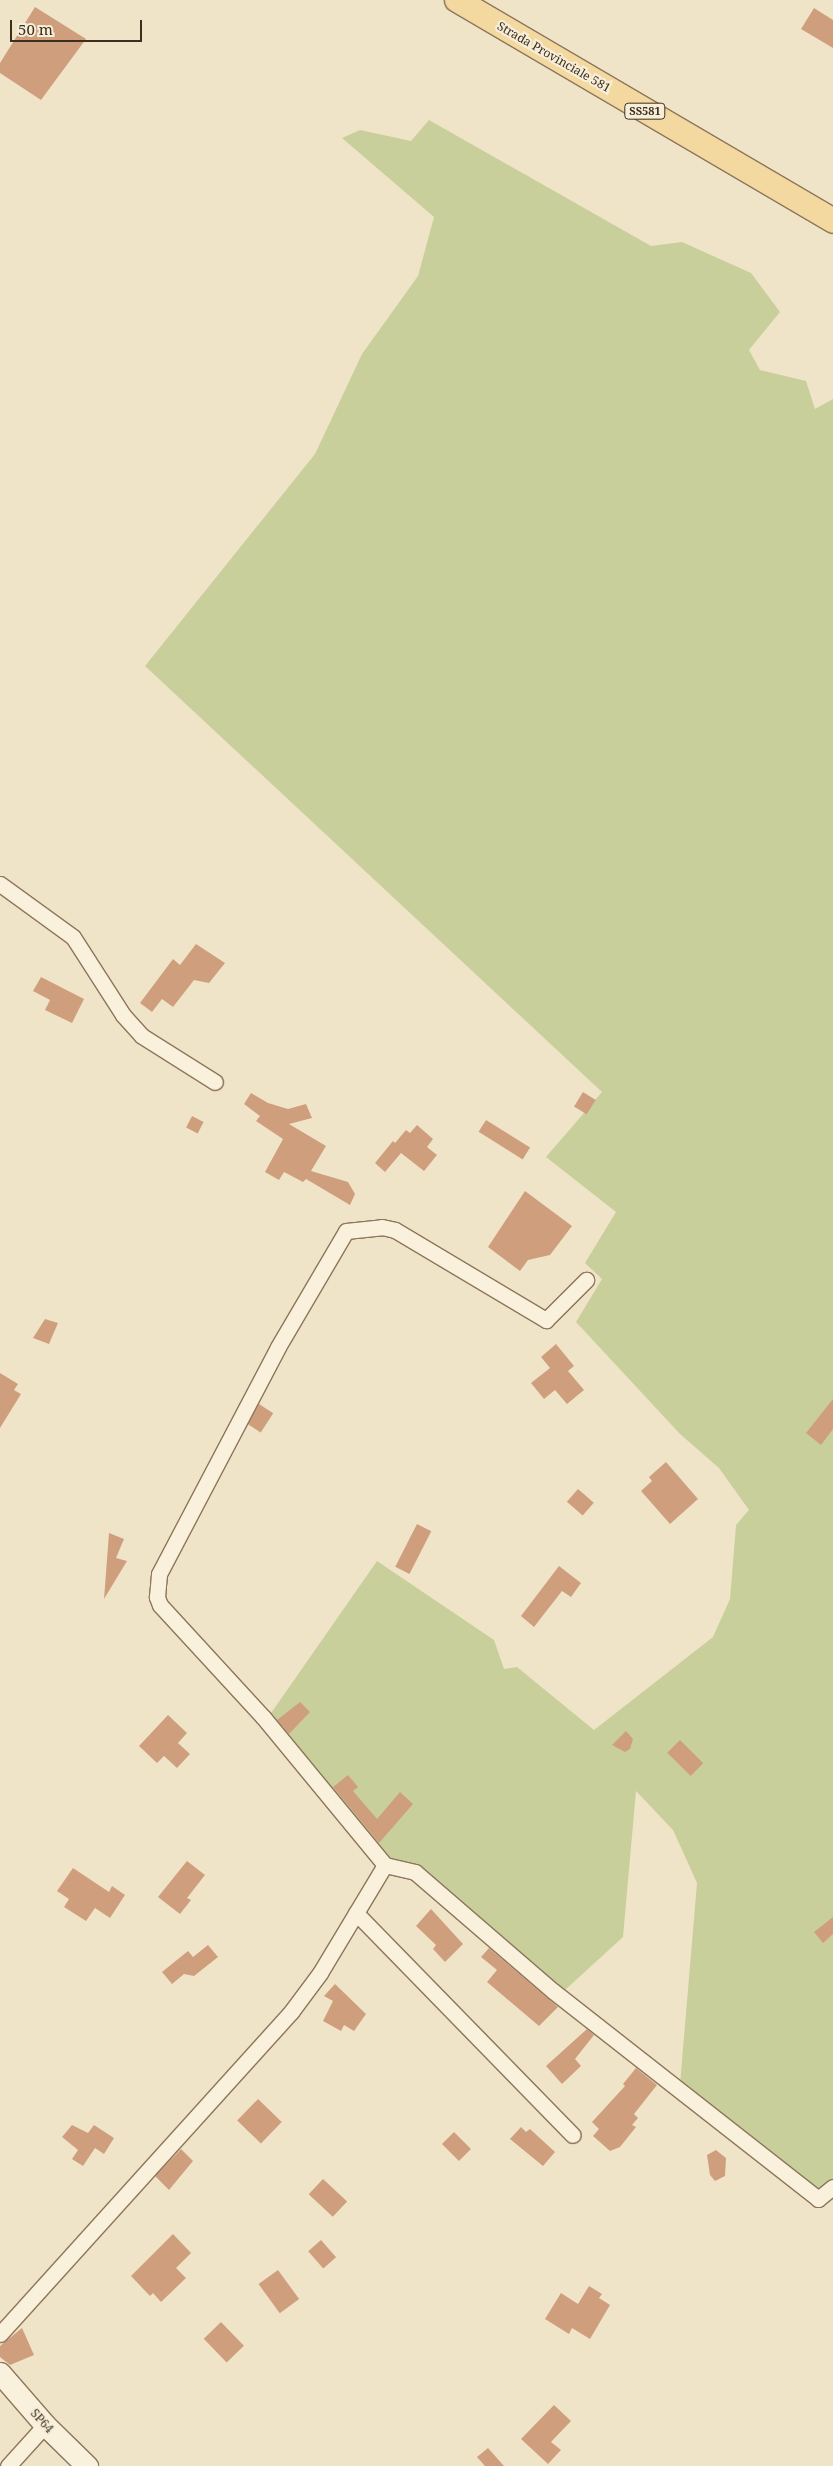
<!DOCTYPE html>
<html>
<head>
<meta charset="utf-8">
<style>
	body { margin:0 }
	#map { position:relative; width:833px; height:2466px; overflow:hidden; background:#f0e4c8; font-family:"Noto Serif",serif }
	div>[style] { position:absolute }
	.green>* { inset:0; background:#c9cf9b }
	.building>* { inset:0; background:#cf9f7d; transform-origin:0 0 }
	.roads { filter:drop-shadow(1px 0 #8d765c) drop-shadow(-1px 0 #8d765c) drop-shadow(0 1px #8d765c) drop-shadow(0 -1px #8d765c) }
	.street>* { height:15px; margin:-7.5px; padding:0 7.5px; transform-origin:7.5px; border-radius:7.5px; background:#faf1dc }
	.secondary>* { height:21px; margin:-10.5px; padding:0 10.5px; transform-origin:10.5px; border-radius:10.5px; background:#faf1dc }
	.primary>* { height:24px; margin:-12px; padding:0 12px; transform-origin:12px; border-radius:12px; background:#f3d9a0 }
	span { translate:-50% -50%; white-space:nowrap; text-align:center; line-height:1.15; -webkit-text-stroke:4.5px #f7eed8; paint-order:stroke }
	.shield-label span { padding:1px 4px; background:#f7eed8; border:1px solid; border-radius:4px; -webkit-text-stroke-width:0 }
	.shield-label { font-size:11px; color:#3d2e20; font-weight:700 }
	.street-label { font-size:12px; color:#3d2e20 }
	.scale { position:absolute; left:10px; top:20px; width:132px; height:22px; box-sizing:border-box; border:2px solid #3d2e20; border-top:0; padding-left:6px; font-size:15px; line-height:18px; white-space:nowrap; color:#3d2e20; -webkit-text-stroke:4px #f7eed8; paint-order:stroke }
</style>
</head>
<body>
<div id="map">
	<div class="green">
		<div style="clip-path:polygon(429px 120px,651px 246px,682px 242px,751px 273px,780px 312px,749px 350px,760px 370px,806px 381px,815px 409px,833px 399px,833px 2188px,808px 2193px,679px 2096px,697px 1883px,673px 1830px,636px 1791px,623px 1937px,565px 1990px,433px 1882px,387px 1858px,269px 1716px,377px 1561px,494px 1640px,504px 1669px,517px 1667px,594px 1730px,713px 1637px,730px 1599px,736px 1525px,749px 1510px,719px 1468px,680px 1434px,576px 1322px,602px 1279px,585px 1263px,616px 1212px,546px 1157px,602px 1092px,145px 666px,315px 454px,362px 354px,418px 276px,434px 217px,342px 138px,360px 130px,411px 141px)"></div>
	</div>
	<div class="building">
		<div style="clip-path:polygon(35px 7px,86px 39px,41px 100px,0 73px,0 63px)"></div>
		<div style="clip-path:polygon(814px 8px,833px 20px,833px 48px,801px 29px)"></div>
		<div style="clip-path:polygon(196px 944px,225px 963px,209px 983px,194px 980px,173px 1007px,162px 999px,152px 1012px,140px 1003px,173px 959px,180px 965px)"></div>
		<div style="clip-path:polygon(41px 977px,84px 999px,72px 1023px,45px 1010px,50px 1000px,33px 991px)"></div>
		<div style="left:583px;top:1092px;width:15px;height:17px;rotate:32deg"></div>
		<div style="clip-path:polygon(251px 1093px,268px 1103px,288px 1109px,306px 1104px,312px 1118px,289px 1124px,326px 1146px,311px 1171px,348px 1182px,355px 1194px,350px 1205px,306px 1179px,303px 1182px,284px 1172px,279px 1180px,265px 1172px,283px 1139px,256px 1121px,260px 1116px,244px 1104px)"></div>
		<div style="left:192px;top:1116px;width:13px;height:13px;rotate:27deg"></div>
		<div style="left:486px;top:1120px;width:52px;height:14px;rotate:32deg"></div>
		<div style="clip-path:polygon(417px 1125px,433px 1139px,427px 1147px,437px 1155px,424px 1171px,401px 1153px,385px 1172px,375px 1163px,393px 1141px,395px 1143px,406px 1130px,410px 1133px)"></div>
		<div style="clip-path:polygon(525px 1191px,572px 1226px,550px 1255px,528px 1260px,520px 1271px,488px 1247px)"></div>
		<div style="clip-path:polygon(45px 1319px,58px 1323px,49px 1344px,33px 1338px)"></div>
		<div style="clip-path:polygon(556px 1344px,574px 1366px,568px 1371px,584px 1390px,567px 1404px,555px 1390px,544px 1399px,531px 1383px,550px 1368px,541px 1357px)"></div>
		<div style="clip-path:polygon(0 1373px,18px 1384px,14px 1390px,21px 1394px,0 1428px)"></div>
		<div style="clip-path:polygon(833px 1399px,833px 1429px,821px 1445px,806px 1433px)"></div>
		<div style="left:259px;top:1404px;width:17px;height:23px;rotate:33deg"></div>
		<div style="clip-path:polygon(666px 1462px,698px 1499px,670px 1524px,641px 1491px,652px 1481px,649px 1477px)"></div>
		<div style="left:578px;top:1489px;width:21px;height:17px;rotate:41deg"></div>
		<div style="left:417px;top:1524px;width:16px;height:48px;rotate:27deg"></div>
		<div style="clip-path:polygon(109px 1533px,124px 1539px,116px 1558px,127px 1561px,104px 1599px)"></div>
		<div style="clip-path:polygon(559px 1566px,581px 1583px,571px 1597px,562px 1591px,534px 1627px,521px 1616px)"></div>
		<div style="clip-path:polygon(300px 1702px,310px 1712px,289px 1734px,277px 1720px)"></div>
		<div style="clip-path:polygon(168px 1715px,187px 1733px,178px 1743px,190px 1754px,177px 1768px,164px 1756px,157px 1763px,139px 1746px)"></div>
		<div style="clip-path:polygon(626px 1731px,633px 1739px,630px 1749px,625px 1752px,612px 1745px)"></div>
		<div style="left:680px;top:1740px;width:33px;height:18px;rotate:45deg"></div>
		<div style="clip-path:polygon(348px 1775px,358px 1787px,353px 1791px,377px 1819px,400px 1792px,413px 1804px,379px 1843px,333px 1787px)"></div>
		<div style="clip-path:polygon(187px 1861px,205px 1875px,187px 1898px,191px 1900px,180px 1914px,158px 1897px)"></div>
		<div style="clip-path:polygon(73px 1868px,109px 1892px,112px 1886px,125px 1895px,110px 1918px,95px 1908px,86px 1921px,64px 1907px,69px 1899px,57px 1891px)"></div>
		<div style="clip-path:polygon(431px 1909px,463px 1944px,445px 1962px,433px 1949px,436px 1945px,416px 1926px)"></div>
		<div style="clip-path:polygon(833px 1917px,833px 1934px,823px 1943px,814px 1932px)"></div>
		<div style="clip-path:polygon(208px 1945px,218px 1957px,194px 1976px,184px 1974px,172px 1984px,162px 1972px,188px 1951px,193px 1957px)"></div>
		<div style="clip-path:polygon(489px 1948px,558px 2007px,539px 2026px,487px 1982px,497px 1970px,481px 1957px)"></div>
		<div style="clip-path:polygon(335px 1984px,366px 2014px,354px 2031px,344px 2025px,341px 2031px,323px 2021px,333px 2001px,324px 1996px)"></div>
		<div style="clip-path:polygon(587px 2029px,594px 2035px,575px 2059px,581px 2066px,562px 2084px,546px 2066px)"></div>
		<div style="clip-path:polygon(636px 2068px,657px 2085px,634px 2114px,638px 2118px,632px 2125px,636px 2127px,620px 2147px,610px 2151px,593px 2136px,599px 2129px,592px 2122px,625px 2086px,623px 2084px)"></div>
		<div style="left:258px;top:2099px;width:33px;height:30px;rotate:44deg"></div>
		<div style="clip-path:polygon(72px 2125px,88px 2133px,94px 2125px,114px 2138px,104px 2154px,95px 2148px,83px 2166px,72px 2159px,78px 2150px,62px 2137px)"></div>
		<div style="clip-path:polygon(521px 2127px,526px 2132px,530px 2129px,555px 2152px,543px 2166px,510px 2139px)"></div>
		<div style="left:454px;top:2132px;width:24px;height:17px;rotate:45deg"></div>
		<div style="clip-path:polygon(181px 2149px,193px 2161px,169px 2190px,155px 2176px)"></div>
		<div style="clip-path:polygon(716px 2150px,726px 2158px,725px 2176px,715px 2181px,710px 2175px,707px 2155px)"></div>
		<div style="left:323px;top:2179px;width:33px;height:21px;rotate:43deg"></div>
		<div style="clip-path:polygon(173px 2234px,191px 2253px,176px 2268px,186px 2278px,161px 2302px,153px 2293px,150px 2296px,131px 2276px)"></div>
		<div style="left:321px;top:2240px;width:23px;height:17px;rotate:49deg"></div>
		<div style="left:278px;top:2270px;width:36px;height:24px;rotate:54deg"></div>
		<div style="clip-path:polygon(589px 2286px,602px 2294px,599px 2298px,610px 2305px,590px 2339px,572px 2328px,569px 2334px,545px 2319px,561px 2293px,578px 2304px)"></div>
		<div style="left:221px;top:2322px;width:33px;height:24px;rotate:46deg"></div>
		<div style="clip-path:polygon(22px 2328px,34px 2355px,10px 2365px,0 2357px,0 2346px)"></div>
		<div style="clip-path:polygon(554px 2405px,571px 2421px,551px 2442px,561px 2450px,548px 2464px,521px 2439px)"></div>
		<div style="clip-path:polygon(488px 2448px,504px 2466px,485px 2466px,477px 2457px)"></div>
	</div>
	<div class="roads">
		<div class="street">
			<div style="left:0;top:884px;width:90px;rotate:36deg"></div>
			<div style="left:73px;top:937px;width:93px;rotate:57.3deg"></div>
			<div style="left:123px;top:1015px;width:28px;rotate:48deg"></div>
			<div style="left:142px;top:1036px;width:86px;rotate:32.2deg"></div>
			<div style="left:385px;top:1865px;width:31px;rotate:13deg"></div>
			<div style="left:415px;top:1872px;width:182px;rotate:40.8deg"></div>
			<div style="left:553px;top:1991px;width:337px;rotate:38.1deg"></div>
			<div style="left:818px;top:2199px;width:19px;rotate:-39deg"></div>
			<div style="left:356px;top:1913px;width:310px;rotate:45.7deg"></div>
			<div style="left:0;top:2334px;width:434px;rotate:-47.9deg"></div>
			<div style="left:291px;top:2012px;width:49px;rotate:-53.4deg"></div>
			<div style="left:320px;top:1973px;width:126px;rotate:-59deg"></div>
			<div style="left:385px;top:1865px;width:192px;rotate:-129.5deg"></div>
			<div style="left:263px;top:1717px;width:152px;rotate:-132.6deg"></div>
			<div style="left:160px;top:1605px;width:9px;rotate:-111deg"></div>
			<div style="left:157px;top:1597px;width:23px;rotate:-85deg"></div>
			<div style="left:159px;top:1574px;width:256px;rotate:-62.3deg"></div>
			<div style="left:278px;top:1347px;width:134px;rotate:-59.6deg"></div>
			<div style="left:346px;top:1231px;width:36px;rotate:-6deg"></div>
			<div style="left:382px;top:1227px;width:13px;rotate:13deg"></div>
			<div style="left:395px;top:1230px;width:176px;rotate:30.8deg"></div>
			<div style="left:546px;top:1320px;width:57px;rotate:-45deg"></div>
			<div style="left:8px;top:2466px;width:55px;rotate:-47.9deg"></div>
		</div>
		<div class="secondary">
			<div style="left:0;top:2373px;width:69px;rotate:49.1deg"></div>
			<div style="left:45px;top:2425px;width:59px;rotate:44.3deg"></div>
		</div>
		<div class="primary">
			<div style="left:457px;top:0;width:436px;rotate:30.4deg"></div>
		</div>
	</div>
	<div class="shield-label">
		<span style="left:645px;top:111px">SS581</span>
	</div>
	<div class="street-label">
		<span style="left:554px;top:57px;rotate:30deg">Strada Provinciale 581</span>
		<span style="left:42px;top:2421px;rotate:48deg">SP64</span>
	</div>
	<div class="scale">50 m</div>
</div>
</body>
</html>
